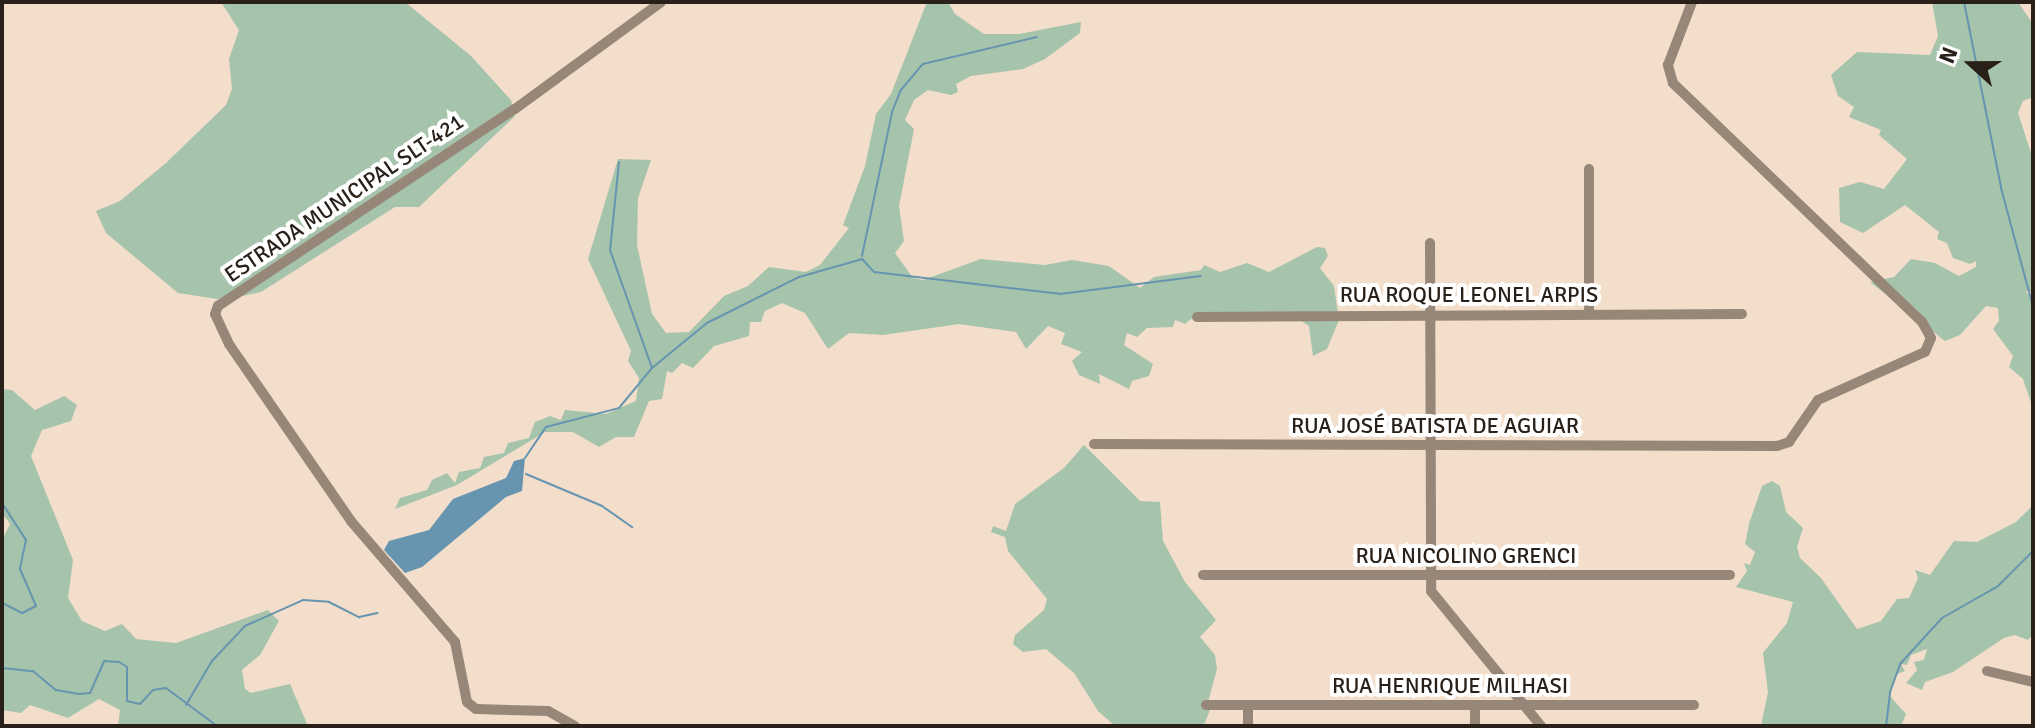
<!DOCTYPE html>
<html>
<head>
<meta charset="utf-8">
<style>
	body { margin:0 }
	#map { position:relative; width:2035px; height:728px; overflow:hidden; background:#f2deca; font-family:Signika,sans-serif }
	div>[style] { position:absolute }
	.green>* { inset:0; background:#a6c3ac }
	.water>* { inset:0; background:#6795b0 }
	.stream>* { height:2px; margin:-1px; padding:0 1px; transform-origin:1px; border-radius:1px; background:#6795b0 }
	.minor>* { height:10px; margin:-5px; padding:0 5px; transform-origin:5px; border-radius:5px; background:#978778 }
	span { translate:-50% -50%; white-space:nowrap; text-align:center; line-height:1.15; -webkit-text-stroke:8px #fff; paint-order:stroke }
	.street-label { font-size:22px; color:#282019 }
	.frame { position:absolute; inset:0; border:4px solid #282019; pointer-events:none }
	.north { position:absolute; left:1931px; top:24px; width:80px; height:80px; -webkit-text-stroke:6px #fff; paint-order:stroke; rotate:291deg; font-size:22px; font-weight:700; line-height:32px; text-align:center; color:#282019 }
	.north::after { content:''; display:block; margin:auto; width:28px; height:36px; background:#282019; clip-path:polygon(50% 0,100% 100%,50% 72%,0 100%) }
</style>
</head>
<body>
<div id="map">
	<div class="green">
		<div style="clip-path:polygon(221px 2px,405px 2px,471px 56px,511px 100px,515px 116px,419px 207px,395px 207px,261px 292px,224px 300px,178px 293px,106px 233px,96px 211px,120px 201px,166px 163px,226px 105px,232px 89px,229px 59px,239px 30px)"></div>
		<div style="clip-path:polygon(927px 2px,948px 2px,955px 14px,984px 34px,1019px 34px,1081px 22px,1080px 33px,1045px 59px,1023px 69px,971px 76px,956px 84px,958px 92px,951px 95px,928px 90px,914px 100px,905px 120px,914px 129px,899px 206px,904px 241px,895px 253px,913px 278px,923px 280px,981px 259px,1045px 265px,1072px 260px,1109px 266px,1140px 288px,1154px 277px,1201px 270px,1204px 265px,1220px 272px,1247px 263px,1269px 272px,1317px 247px,1325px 248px,1328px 256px,1320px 268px,1334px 286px,1339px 320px,1327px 349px,1313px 356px,1309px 326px,1299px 319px,1196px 315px,1185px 324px,1175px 320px,1173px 327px,1147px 328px,1137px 337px,1127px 333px,1124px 345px,1153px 364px,1149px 376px,1132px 381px,1129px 389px,1099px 374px,1100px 384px,1079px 375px,1072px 361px,1082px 352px,1061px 344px,1065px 333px,1048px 326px,1026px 349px,1016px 332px,959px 324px,883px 335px,849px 333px,828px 349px,805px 313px,782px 303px,765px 311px,761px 322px,750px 322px,749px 336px,714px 346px,693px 368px,682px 363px,672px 373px,667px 371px,662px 399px,649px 401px,634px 437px,616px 437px,599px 447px,573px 432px,545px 432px,457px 485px,395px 509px,400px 498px,427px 490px,432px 480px,447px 473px,455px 483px,459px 472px,480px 468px,484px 457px,504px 453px,508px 443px,529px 438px,535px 422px,550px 416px,561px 420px,565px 410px,606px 414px,636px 401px,639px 378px,628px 361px,631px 351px,588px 259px,618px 159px,651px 160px,638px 198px,637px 245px,652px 314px,666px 333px,689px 332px,724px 296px,748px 286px,769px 267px,806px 272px,820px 265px,849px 228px,843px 225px,865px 166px,876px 114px,891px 94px)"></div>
		<div style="clip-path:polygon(1932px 2px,2018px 2px,2033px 24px,2033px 97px,2023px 101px,2018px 113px,2033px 159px,2033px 292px,2025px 291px,2033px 298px,2033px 408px,2023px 379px,2009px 367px,2013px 356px,1993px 329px,1999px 321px,1998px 308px,1986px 306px,1960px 335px,1945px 341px,1870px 282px,1894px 277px,1911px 259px,1935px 263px,1959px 276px,1976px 267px,1976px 261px,1970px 264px,1953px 258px,1947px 243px,1937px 239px,1939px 232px,1905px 205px,1863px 233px,1840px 222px,1839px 188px,1860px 182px,1884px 189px,1907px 159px,1879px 135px,1881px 130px,1849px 117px,1854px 107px,1838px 96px,1831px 75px,1857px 52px,1930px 55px,1938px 36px)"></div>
		<div style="clip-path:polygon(2px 389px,12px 390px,35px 410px,64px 396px,77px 405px,71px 421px,42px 430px,31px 456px,73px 560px,68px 598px,82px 621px,105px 631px,122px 624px,136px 639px,176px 643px,268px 610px,279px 621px,260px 655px,242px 670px,245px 689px,251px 693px,290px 684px,308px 726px,118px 726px,120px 710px,99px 699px,68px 718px,30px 705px,21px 713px,2px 710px,2px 540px,10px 524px,2px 513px)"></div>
		<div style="clip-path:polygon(1084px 445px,1140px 501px,1160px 502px,1163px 541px,1185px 582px,1216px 620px,1200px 637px,1215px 655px,1217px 669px,1208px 702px,1211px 707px,1205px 723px,1197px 726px,1115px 726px,1098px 711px,1074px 673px,1046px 649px,1023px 652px,1013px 644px,1015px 635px,1044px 610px,1047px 599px,1008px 551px,1005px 537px,991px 532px,993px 526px,1006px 531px,1015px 504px,1064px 468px)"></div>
		<div style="clip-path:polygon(1772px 481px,1780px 486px,1786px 512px,1803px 528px,1797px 547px,1800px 558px,1821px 578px,1857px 629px,1881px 621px,1897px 599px,1909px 598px,1918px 578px,1915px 570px,1930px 575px,1954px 541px,1977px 542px,2016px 522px,2033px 505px,2033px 634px,2028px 640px,2015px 635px,2004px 638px,1953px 672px,1925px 682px,1922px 690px,1906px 683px,1917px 670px,1914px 662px,1924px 660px,1927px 649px,1911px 655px,1907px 665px,1901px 664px,1905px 671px,1897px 674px,1889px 695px,1906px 714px,1901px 726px,1761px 726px,1768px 692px,1763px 653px,1787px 623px,1793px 602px,1736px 587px,1747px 571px,1744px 563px,1750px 565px,1755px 552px,1745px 544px,1749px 524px,1762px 486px)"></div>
	</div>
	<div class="water">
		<div style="clip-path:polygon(525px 458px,522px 491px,506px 497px,422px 567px,405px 573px,384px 550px,389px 541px,429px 530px,453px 499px,506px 478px,514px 461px)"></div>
	</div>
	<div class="stream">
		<div style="left:1964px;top:2px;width:190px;rotate:78.7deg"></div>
		<div style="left:2001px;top:188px;width:123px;rotate:74.9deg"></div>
		<div style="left:619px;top:162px;width:88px;rotate:95.8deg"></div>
		<div style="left:610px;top:250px;width:125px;rotate:70.4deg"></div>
		<div style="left:862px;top:256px;width:147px;rotate:-78.2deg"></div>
		<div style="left:892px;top:112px;width:24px;rotate:-68deg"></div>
		<div style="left:901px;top:90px;width:34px;rotate:-50deg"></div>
		<div style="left:923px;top:64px;width:117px;rotate:-13.3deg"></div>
		<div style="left:525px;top:458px;width:37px;rotate:-56deg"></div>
		<div style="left:546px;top:427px;width:75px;rotate:-14.6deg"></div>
		<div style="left:619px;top:408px;width:52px;rotate:-50.5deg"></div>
		<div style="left:652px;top:368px;width:71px;rotate:-39.3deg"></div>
		<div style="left:707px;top:323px;width:103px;rotate:-26.6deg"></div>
		<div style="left:799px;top:277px;width:66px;rotate:-15.9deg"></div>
		<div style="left:862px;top:259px;width:18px;rotate:47deg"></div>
		<div style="left:874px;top:272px;width:187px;rotate:6.7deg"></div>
		<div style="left:1060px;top:294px;width:142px;rotate:-7.3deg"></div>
		<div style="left:526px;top:474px;width:82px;rotate:22.8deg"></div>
		<div style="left:602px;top:506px;width:37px;rotate:35deg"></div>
		<div style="left:2px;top:503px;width:44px;rotate:57deg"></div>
		<div style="left:26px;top:540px;width:30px;rotate:102deg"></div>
		<div style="left:20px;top:569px;width:40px;rotate:66.6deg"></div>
		<div style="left:36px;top:606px;width:16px;rotate:153deg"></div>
		<div style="left:22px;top:613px;width:22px;rotate:-153deg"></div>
		<div style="left:2px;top:668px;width:31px;rotate:6deg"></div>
		<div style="left:33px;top:671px;width:30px;rotate:40deg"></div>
		<div style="left:56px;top:690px;width:22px;rotate:10deg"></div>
		<div style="left:78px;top:694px;width:12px;rotate:-5deg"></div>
		<div style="left:90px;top:693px;width:35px;rotate:-66deg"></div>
		<div style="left:104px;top:661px;width:15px;rotate:4deg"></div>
		<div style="left:119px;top:662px;width:9px;rotate:32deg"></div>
		<div style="left:127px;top:667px;width:34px;rotate:90deg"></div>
		<div style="left:127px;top:701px;width:13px;rotate:13deg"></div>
		<div style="left:140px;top:704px;width:19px;rotate:-47deg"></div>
		<div style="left:153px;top:690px;width:13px;rotate:-9deg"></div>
		<div style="left:166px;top:688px;width:64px;rotate:36.7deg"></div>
		<div style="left:186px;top:705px;width:51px;rotate:-59.4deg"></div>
		<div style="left:212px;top:661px;width:48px;rotate:-46.7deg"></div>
		<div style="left:245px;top:626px;width:64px;rotate:-24.1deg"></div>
		<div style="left:303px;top:600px;width:26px;rotate:4deg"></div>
		<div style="left:329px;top:602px;width:34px;rotate:27deg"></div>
		<div style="left:359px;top:617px;width:19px;rotate:-12deg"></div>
		<div style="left:1886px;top:726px;width:34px;rotate:-83deg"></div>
		<div style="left:1890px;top:692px;width:30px;rotate:-70deg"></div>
		<div style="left:1900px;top:664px;width:62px;rotate:-47.6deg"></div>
		<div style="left:1942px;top:618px;width:64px;rotate:-29.7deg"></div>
		<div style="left:1998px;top:586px;width:49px;rotate:-45deg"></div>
	</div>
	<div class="minor">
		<div style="left:1589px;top:169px;width:145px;rotate:90deg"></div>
		<div style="left:1430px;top:243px;width:348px;rotate:89.8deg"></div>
		<div style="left:1431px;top:591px;width:174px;rotate:50.8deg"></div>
		<div style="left:1197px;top:317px;width:545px;rotate:-0.32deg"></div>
		<div style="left:1094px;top:444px;width:683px;rotate:0.17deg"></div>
		<div style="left:1777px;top:446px;width:13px;rotate:-18deg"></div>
		<div style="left:1789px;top:442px;width:51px;rotate:-55.4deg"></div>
		<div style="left:1818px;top:400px;width:117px;rotate:-24.2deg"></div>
		<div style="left:1925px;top:352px;width:15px;rotate:-67deg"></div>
		<div style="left:1931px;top:338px;width:18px;rotate:-119deg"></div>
		<div style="left:1922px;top:322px;width:345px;rotate:-136.2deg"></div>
		<div style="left:1673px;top:83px;width:19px;rotate:-106deg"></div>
		<div style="left:1668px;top:65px;width:67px;rotate:-69.1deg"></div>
		<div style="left:1203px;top:575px;width:527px"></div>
		<div style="left:1987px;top:671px;width:47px;rotate:13.4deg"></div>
		<div style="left:1206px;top:705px;width:488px"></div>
		<div style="left:1475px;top:705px;width:21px;rotate:90deg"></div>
		<div style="left:575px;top:726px;width:31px;rotate:-151deg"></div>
		<div style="left:548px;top:711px;width:72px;rotate:-178.4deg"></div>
		<div style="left:476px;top:709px;width:11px;rotate:-142deg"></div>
		<div style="left:467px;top:702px;width:61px;rotate:-101.3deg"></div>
		<div style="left:455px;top:642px;width:160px;rotate:-130.7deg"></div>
		<div style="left:351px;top:521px;width:215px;rotate:-124.6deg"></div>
		<div style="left:229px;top:344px;width:33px;rotate:-115deg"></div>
		<div style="left:215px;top:314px;width:9px;rotate:-69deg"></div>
		<div style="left:218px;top:306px;width:356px;rotate:-33.6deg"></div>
		<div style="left:515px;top:109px;width:181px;rotate:-36.2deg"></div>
		<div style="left:1248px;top:726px;width:20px;rotate:-90deg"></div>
	</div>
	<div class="street-label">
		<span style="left:344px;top:198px;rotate:-34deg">ESTRADA MUNICIPAL SLT-421</span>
		<span style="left:1469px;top:295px">RUA ROQUE LEONEL ARPIS</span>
		<span style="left:1435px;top:426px">RUA JOSÉ BATISTA DE AGUIAR</span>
		<span style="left:1466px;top:556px">RUA NICOLINO GRENCI</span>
		<span style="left:1450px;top:686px">RUA HENRIQUE MILHASI</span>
	</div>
	<div class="frame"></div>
	<div class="north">N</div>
</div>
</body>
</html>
